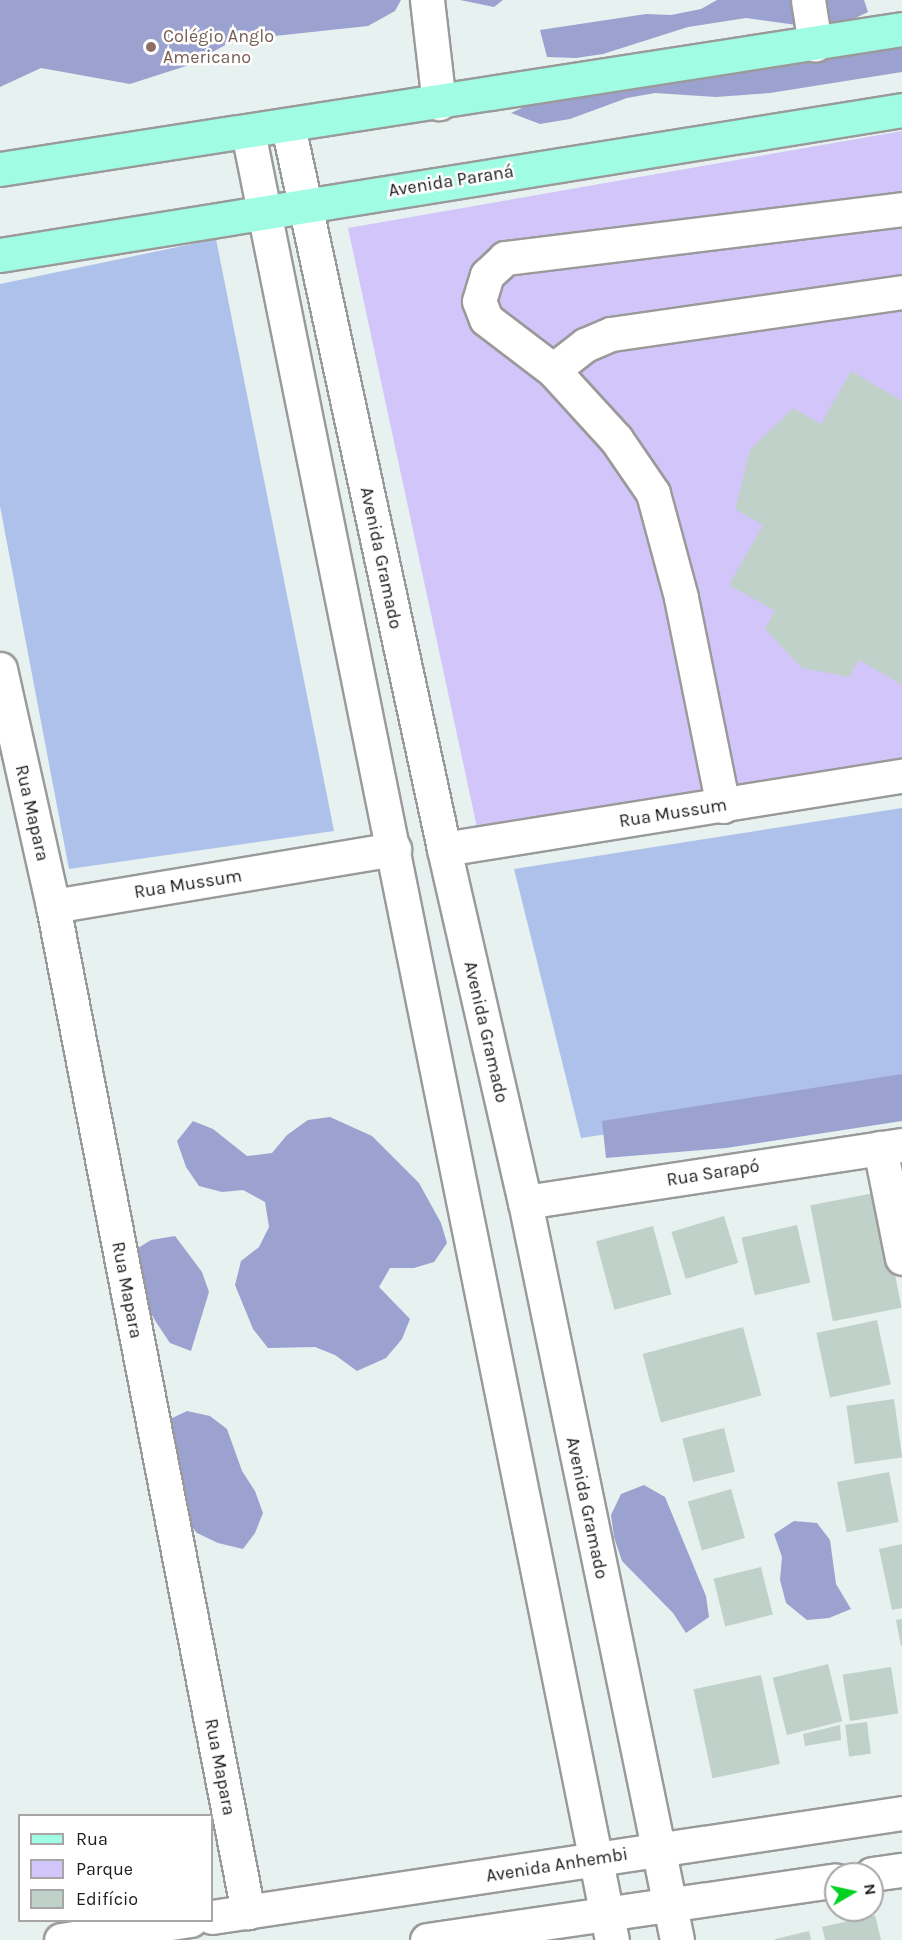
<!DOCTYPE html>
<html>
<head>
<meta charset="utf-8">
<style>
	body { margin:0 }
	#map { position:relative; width:902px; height:1940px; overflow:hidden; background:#e7f1ef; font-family:Karla,sans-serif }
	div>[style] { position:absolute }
	.grass>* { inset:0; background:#adc1ea }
	.forest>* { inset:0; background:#9ca2d0 }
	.park>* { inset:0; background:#d2c5fa }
	.building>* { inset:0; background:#c0d1ca; transform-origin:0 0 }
	.roads { filter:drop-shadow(2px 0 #9a9a9a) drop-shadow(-2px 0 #9a9a9a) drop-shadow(0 2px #9a9a9a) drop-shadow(0 -2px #9a9a9a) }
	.minor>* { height:33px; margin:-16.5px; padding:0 16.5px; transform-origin:16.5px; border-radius:16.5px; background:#fff }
	.major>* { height:33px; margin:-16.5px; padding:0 16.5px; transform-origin:16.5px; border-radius:16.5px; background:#a1fce4 }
	.dots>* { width:16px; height:16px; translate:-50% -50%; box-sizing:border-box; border:3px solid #fff; border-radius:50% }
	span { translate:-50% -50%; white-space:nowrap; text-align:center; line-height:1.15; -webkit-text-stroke:5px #fff; paint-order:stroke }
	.education-label { font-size:18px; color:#785e54 }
	.left { translate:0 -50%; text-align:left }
	.street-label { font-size:18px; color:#202020 }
	.legend { position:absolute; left:18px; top:1814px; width:195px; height:108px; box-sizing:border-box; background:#fff; border:2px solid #a6a6a6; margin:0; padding:8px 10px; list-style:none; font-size:18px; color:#202020 }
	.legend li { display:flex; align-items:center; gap:12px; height:30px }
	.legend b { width:30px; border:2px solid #a6a6a6 }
	.north { position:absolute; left:824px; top:1862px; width:60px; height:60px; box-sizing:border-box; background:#fff; border:2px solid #a6a6a6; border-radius:50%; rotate:81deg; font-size:16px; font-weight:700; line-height:24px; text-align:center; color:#202020 }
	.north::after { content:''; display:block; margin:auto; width:21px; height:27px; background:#00d123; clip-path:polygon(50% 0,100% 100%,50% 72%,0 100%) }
</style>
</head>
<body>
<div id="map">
	<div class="grass">
		<div style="clip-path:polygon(216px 239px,334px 831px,69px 869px,0 506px,0 284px)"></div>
		<div style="clip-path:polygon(902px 808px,902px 1090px,581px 1138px,514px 869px)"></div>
	</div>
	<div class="forest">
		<div style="clip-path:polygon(0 0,401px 0,395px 11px,368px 26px,265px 37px,248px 33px,186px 66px,130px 84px,41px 68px,0 87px)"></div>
		<div style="clip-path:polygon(460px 0,503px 0,494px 7px)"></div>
		<div style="clip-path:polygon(717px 0,864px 0,868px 12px,843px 24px,804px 26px,746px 18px,688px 27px,603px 54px,576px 58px,547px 57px,540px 30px,646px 14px,671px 15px,701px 9px)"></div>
		<div style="clip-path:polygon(902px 36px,902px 72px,770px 93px,716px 97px,655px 93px,627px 98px,570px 119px,540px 124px,511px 113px,537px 101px)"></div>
		<div style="clip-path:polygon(902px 1074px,902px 1121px,726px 1148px,606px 1158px,602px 1121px)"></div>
		<div style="clip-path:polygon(330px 1117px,372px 1136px,419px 1183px,441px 1223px,447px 1243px,434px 1262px,414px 1268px,390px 1268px,379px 1287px,410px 1319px,402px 1339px,386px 1358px,357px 1371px,335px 1355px,315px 1347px,268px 1348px,253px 1329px,235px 1285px,241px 1261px,259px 1247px,269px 1227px,265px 1202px,243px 1190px,222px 1192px,199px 1186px,186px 1167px,177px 1141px,193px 1121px,213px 1129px,247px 1156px,272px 1153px,287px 1135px,308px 1120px)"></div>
		<div style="clip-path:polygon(175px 1236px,202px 1272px,209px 1292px,191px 1351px,170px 1343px,156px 1322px,145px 1303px,130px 1253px,151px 1240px)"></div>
		<div style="clip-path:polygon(187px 1411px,210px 1416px,227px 1429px,242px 1471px,255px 1491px,263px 1513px,255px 1533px,243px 1549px,218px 1543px,197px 1533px,181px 1514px,166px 1421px)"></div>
		<div style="clip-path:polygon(644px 1485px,665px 1497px,706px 1596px,709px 1617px,686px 1633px,673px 1613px,622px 1561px,614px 1537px,611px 1515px,621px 1494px)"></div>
		<div style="clip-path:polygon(794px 1521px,817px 1523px,830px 1540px,836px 1584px,851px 1609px,829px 1618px,807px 1620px,786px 1603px,780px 1580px,782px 1557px,774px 1534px)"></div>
	</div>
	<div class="park">
		<div style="clip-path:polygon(902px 131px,902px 764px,478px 832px,348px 228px)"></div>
	</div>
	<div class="building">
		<div style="clip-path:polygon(851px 371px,902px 401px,902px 685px,859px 660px,849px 677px,802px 668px,765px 629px,775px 611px,729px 585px,763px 525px,735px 509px,750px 450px,793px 408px,821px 424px)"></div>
		<div style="left:879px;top:1192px;width:118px;height:70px;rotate:79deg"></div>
		<div style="left:724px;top:1216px;width:49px;height:55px;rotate:73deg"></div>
		<div style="left:797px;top:1225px;width:59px;height:57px;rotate:77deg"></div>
		<div style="left:653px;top:1226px;width:71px;height:59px;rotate:75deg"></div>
		<div style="left:877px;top:1320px;width:66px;height:62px;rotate:78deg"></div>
		<div style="left:743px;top:1327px;width:71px;height:104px;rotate:75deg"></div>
		<div style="left:894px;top:1399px;width:59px;height:48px;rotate:82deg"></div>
		<div style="left:724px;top:1428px;width:45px;height:43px;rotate:76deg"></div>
		<div style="left:889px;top:1472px;width:51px;height:53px;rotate:79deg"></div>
		<div style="left:731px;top:1489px;width:51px;height:45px;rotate:74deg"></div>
		<div style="clip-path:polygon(902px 1544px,902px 1608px,892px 1610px,879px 1549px)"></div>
		<div style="left:761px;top:1567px;width:49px;height:49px;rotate:76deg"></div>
		<div style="clip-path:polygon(902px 1619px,902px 1646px,901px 1646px,896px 1620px)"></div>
		<div style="left:828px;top:1664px;width:59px;height:57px;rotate:76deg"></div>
		<div style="left:891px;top:1667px;width:47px;height:49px;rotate:81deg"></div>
		<div style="left:761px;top:1675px;width:91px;height:69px;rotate:78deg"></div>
		<div style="left:867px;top:1722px;width:32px;height:22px;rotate:83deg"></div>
		<div style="clip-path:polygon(840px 1725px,841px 1740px,805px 1746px,803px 1734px)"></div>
		<div style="clip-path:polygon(875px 1915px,881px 1940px,825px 1940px,822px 1927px)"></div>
		<div style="clip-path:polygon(809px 1931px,811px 1940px,775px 1940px,775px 1939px)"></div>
	</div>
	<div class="roads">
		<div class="minor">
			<div style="left:427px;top:0;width:104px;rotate:83.4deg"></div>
			<div style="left:808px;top:0;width:45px;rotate:81deg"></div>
			<div style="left:288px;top:126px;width:740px;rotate:77.82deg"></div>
			<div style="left:444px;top:849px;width:362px;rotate:77.1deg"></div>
			<div style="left:525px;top:1202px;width:753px;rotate:78.36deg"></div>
			<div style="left:248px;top:132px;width:1844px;rotate:78.62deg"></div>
			<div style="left:553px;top:370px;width:41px;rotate:-38deg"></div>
			<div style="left:585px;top:345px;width:28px;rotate:-23deg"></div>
			<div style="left:611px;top:334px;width:294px;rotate:-8.2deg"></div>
			<div style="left:0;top:669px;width:243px;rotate:77.4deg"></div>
			<div style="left:53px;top:906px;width:1025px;rotate:79.03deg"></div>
			<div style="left:723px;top:806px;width:213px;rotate:-101.4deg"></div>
			<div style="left:681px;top:597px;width:108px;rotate:-105.1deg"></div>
			<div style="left:653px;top:493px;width:65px;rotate:-124.4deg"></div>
			<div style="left:616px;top:439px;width:93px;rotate:-132.4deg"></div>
			<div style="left:553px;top:370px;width:84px;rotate:-142.7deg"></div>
			<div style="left:486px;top:319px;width:19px;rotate:-111deg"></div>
			<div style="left:479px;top:301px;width:27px;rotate:-73deg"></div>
			<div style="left:487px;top:275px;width:25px;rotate:-43deg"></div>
			<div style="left:505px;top:258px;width:400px;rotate:-7deg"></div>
			<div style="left:444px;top:849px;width:464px;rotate:-9.1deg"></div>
			<div style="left:53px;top:906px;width:346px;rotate:-9.5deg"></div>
			<div style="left:880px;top:1148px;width:112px;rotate:78.7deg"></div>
			<div style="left:525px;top:1202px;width:381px;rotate:-8.6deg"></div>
			<div style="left:872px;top:1874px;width:30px;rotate:-8deg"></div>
			<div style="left:212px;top:1917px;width:698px;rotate:-8.57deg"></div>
			<div style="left:61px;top:1940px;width:131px;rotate:-8.8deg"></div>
			<div style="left:427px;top:1940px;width:413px;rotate:-8.3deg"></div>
		</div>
		<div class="major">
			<div style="left:0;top:169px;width:913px;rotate:-8.82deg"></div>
			<div style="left:0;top:255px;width:914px;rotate:-9.13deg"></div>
		</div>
	</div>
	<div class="dots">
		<div style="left:151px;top:47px;background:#8d6e63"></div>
	</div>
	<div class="education-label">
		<span class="left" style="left:163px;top:47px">Colégio Anglo<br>Americano</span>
	</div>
	<div class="street-label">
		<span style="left:451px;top:181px;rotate:-9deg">Avenida Paraná</span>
		<span style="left:381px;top:558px;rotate:78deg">Avenida Gramado</span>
		<span style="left:32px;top:813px;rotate:77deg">Rua Mapara</span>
		<span style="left:673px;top:813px;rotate:-9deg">Rua Mussum</span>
		<span style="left:188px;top:884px;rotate:-9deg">Rua Mussum</span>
		<span style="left:486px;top:1032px;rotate:77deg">Avenida Gramado</span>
		<span style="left:713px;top:1173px;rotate:-9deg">Rua Sarapó</span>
		<span style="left:127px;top:1290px;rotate:79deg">Rua Mapara</span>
		<span style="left:587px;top:1508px;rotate:78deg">Avenida Gramado</span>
		<span style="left:220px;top:1767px;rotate:79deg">Rua Mapara</span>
		<span style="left:557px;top:1865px;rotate:-9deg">Avenida Anhembi</span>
	</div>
	<ul class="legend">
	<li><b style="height:8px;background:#a1fce4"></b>Rua</li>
	<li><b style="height:16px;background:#d2c5fa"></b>Parque</li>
	<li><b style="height:16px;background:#c0d1ca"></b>Edifício</li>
	</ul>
	<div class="north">N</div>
</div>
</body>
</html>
